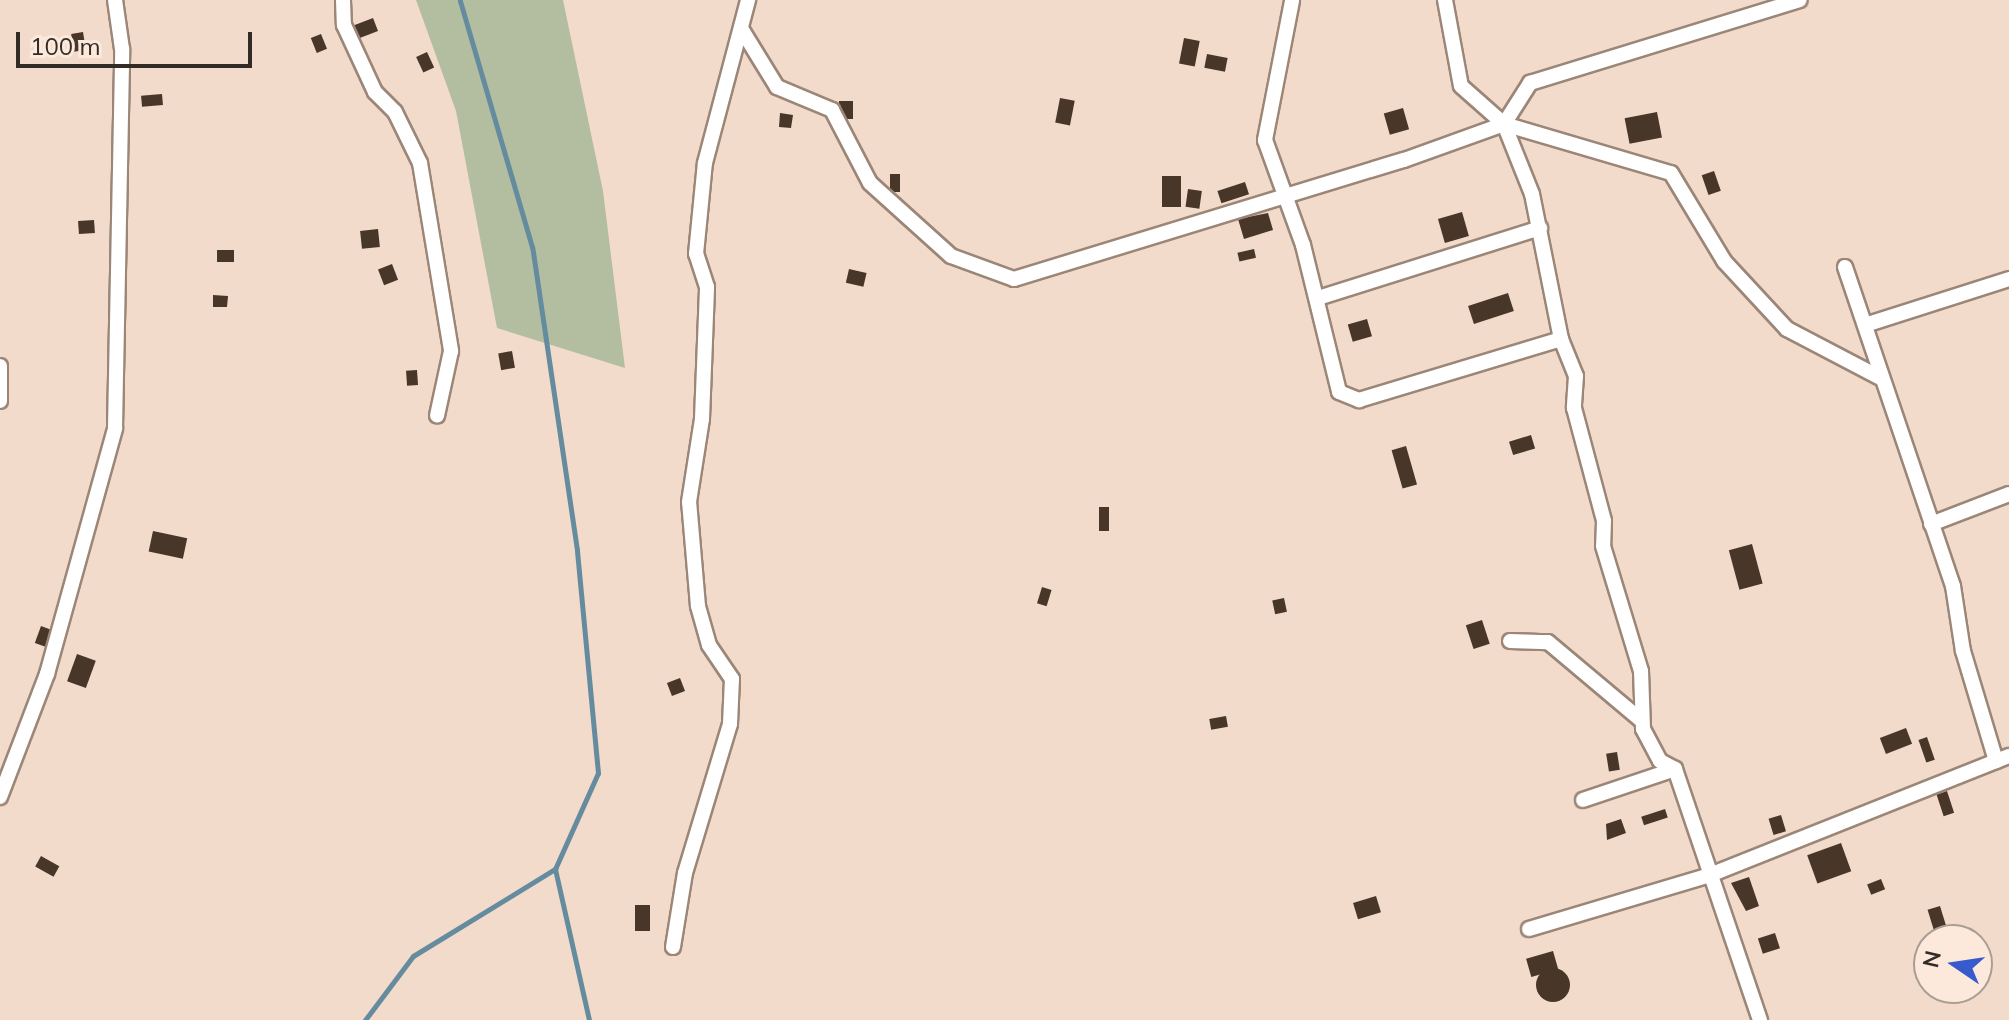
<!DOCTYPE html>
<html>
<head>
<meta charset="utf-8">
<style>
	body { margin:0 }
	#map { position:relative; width:2009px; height:1020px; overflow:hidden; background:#f2dbcb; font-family:Mulish,sans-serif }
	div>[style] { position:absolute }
	.green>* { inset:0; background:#b3bea1 }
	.stream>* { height:5px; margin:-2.5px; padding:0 2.5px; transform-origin:2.5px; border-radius:2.5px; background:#658c9e }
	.building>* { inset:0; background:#483629; transform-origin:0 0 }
	.round { border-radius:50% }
	.roads { filter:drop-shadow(2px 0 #9b8677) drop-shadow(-2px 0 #9b8677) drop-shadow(0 2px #9b8677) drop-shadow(0 -2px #9b8677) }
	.minor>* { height:14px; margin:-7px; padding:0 7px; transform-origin:7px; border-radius:7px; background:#fff }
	span { translate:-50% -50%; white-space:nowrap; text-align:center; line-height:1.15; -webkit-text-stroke:8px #fce9dc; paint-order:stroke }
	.north { position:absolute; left:1913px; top:924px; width:80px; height:80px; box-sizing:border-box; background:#fce9dc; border:2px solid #ac9d93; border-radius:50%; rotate:283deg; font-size:22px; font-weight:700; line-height:32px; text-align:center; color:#332b25 }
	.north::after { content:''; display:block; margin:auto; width:28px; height:36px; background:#375bcc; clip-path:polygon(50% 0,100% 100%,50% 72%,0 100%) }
	.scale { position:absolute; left:16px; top:32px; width:236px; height:36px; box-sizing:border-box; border:4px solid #332b25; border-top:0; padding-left:10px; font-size:24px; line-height:28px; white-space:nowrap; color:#332b25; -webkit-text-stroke:6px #fce9dc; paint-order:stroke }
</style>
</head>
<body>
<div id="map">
	<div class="green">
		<div style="clip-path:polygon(416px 0,563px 0,603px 191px,625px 368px,497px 328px,456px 111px)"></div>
	</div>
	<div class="stream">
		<div style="left:555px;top:869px;width:155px;rotate:77.3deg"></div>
		<div style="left:365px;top:1020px;width:80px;rotate:-53.1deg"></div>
		<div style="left:413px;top:956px;width:167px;rotate:-31.5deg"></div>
		<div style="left:555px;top:869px;width:105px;rotate:-65.9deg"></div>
		<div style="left:598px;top:773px;width:224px;rotate:-95.4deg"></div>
		<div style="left:577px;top:550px;width:306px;rotate:-98.4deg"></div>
		<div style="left:532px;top:247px;width:257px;rotate:-106.3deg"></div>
	</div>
	<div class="building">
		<div style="left:373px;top:18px;width:14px;height:23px;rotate:69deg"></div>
		<div style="left:83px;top:32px;width:18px;height:12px;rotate:81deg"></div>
		<div style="left:321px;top:34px;width:16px;height:11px;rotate:68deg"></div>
		<div style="left:1184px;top:38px;width:16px;height:26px;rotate:11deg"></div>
		<div style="left:427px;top:52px;width:17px;height:12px;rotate:65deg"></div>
		<div style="left:1207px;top:54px;width:21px;height:14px;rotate:11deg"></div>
		<div style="left:162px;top:94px;width:11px;height:21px;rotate:85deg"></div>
		<div style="left:1060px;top:98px;width:15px;height:25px;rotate:11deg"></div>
		<div style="left:839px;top:101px;width:14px;height:18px"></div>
		<div style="left:1403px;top:108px;width:22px;height:20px;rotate:74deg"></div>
		<div style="left:1657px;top:112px;width:26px;height:33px;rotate:79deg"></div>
		<div style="clip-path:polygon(780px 113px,793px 115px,791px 128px,779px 127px)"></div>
		<div style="left:1714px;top:171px;width:21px;height:13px;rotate:71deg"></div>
		<div style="left:890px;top:174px;width:10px;height:18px"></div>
		<div style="left:1162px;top:176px;width:19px;height:31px"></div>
		<div style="left:1245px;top:182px;width:13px;height:29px;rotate:72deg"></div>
		<div style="left:1188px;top:189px;width:14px;height:18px;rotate:8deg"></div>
		<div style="left:1462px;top:212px;width:25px;height:25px;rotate:74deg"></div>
		<div style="clip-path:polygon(1268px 213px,1273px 230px,1244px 239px,1238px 219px)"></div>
		<div style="left:94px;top:220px;width:13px;height:16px;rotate:86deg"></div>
		<div style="left:378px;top:229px;width:18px;height:18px;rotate:84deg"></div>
		<div style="left:1254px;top:249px;width:9px;height:17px;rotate:77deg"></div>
		<div style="left:217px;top:250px;width:17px;height:12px"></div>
		<div style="left:392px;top:264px;width:17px;height:15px;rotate:69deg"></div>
		<div style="left:849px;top:269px;width:18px;height:14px;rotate:13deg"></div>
		<div style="left:1508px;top:293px;width:19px;height:42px;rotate:72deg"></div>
		<div style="clip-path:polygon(213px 295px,228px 296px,227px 307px,213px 307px)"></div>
		<div style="left:1367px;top:319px;width:18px;height:20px;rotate:74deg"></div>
		<div style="left:512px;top:351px;width:17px;height:14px;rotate:80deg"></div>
		<div style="left:417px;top:370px;width:15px;height:11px;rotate:86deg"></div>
		<div style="left:1531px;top:435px;width:14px;height:23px;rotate:73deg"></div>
		<div style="left:1406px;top:446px;width:40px;height:15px;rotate:74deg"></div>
		<div style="left:1099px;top:507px;width:10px;height:24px"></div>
		<div style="left:153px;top:531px;width:35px;height:21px;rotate:12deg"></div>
		<div style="left:1752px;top:544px;width:41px;height:24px;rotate:75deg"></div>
		<div style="left:1042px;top:587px;width:10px;height:17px;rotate:17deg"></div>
		<div style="left:1284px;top:598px;width:14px;height:12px;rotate:78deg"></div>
		<div style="left:1482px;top:620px;width:25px;height:17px;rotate:72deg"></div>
		<div style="left:41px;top:626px;width:15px;height:18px;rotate:20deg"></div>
		<div style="left:77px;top:654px;width:20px;height:29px;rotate:20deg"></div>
		<div style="left:680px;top:678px;width:14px;height:14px;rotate:69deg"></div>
		<div style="left:1226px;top:716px;width:11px;height:17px;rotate:80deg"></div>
		<div style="left:1906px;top:728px;width:17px;height:28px;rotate:69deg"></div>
		<div style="left:1927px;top:737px;width:24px;height:9px;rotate:71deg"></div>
		<div style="left:1617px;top:752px;width:18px;height:11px;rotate:81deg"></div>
		<div style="left:1947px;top:791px;width:23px;height:11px;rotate:72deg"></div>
		<div style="left:1665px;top:809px;width:9px;height:25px;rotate:72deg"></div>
		<div style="left:1781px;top:815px;width:17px;height:13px;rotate:73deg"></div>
		<div style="clip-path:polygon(1621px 819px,1626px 833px,1607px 840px,1606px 824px)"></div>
		<div style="left:1841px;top:843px;width:30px;height:36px;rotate:70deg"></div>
		<div style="left:41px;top:856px;width:21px;height:12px;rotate:29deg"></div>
		<div style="clip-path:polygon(1749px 877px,1759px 906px,1746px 911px,1731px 883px)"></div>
		<div style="left:1881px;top:879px;width:11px;height:15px;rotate:68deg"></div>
		<div style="left:1376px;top:896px;width:17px;height:24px;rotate:73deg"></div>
		<div style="left:635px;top:905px;width:15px;height:26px"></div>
		<div style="left:1940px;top:906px;width:27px;height:13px;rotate:73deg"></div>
		<div style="left:1775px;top:933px;width:16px;height:18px;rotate:72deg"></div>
		<div style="left:1553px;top:951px;width:19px;height:28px;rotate:74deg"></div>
		<div class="round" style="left:1536px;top:968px;width:34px;height:34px"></div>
	</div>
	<div class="roads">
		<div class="minor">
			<div style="left:343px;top:0;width:25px;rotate:88deg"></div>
			<div style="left:344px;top:25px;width:74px;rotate:65.2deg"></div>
			<div style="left:375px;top:92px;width:28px;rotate:45deg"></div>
			<div style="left:395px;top:112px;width:57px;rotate:63.9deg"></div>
			<div style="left:420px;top:163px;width:191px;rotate:80.6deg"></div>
			<div style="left:451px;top:351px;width:66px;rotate:102.2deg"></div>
			<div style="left:1445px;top:0;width:87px;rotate:79.5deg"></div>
			<div style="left:1461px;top:86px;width:57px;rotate:41.5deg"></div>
			<div style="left:1504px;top:124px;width:75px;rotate:68.2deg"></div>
			<div style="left:1532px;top:194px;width:148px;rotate:78.7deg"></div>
			<div style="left:1561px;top:339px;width:40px;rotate:68deg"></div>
			<div style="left:1576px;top:376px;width:32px;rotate:94deg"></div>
			<div style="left:1574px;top:408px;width:117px;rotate:75.1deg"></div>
			<div style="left:1604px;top:521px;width:25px;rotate:92deg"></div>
			<div style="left:1603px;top:546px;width:131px;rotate:73.1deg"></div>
			<div style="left:1641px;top:671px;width:58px;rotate:88deg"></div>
			<div style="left:1643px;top:729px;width:36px;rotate:62deg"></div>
			<div style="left:1660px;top:761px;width:17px;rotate:28deg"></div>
			<div style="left:1675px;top:769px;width:265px;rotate:71.3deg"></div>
			<div style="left:1292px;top:1px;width:142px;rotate:101deg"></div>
			<div style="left:1265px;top:140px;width:112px;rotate:70.1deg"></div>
			<div style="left:1303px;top:245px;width:151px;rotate:76.2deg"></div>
			<div style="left:1339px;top:392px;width:22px;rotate:22deg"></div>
			<div style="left:1359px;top:400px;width:211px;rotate:-16.8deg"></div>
			<div style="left:742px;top:30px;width:67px;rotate:58.4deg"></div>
			<div style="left:777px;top:87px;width:60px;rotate:22.7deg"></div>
			<div style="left:832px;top:110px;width:82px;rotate:62.5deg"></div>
			<div style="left:870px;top:183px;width:109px;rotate:42deg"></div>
			<div style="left:951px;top:256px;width:67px;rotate:20.1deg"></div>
			<div style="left:1014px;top:279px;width:408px;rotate:-17deg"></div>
			<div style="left:1404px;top:160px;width:106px;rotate:-19.8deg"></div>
			<div style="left:1504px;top:124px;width:49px;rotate:-57.6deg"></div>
			<div style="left:1530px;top:83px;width:282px;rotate:-17.1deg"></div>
			<div style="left:1504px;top:124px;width:174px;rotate:16.4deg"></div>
			<div style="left:1671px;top:173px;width:103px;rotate:58.9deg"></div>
			<div style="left:1724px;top:261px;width:93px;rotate:47.2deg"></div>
			<div style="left:1787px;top:329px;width:104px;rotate:27.6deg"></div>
			<div style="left:1845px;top:267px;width:337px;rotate:71.3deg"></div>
			<div style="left:1953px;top:586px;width:66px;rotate:81.3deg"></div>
			<div style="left:1963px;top:651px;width:115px;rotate:73.3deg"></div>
			<div style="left:1318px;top:298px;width:233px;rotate:-17.5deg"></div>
			<div style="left:1865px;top:325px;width:151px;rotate:-17.7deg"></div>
			<div style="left:0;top:366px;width:35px;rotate:90deg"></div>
			<div style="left:1931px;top:524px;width:84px;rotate:-21deg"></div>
			<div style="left:1510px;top:641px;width:38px;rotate:2deg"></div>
			<div style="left:1548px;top:642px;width:121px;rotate:40deg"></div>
			<div style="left:0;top:797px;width:132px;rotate:-69.1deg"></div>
			<div style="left:47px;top:674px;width:255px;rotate:-74.5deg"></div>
			<div style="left:115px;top:428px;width:379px;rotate:-88.9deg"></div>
			<div style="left:122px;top:49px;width:49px;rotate:-98.1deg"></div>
			<div style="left:1583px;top:800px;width:97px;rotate:-18.6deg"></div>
			<div style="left:1529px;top:929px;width:189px;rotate:-16.6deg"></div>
			<div style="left:1710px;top:875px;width:322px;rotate:-21.7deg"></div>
			<div style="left:673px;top:947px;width:75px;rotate:-80.8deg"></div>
			<div style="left:685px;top:873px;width:156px;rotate:-73.2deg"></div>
			<div style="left:730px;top:724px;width:45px;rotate:-87.5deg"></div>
			<div style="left:732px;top:679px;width:41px;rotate:-124.1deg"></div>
			<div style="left:709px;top:645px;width:41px;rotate:-105.8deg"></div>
			<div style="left:698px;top:606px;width:104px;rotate:-94.9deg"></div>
			<div style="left:689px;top:502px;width:84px;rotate:-81.1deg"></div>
			<div style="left:702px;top:419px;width:132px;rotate:-87.8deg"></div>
			<div style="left:707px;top:287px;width:35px;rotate:-108deg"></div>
			<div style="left:696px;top:254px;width:91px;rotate:-84.4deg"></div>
			<div style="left:705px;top:163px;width:169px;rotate:-75.2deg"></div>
		</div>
	</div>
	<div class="north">N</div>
	<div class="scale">100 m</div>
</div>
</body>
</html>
